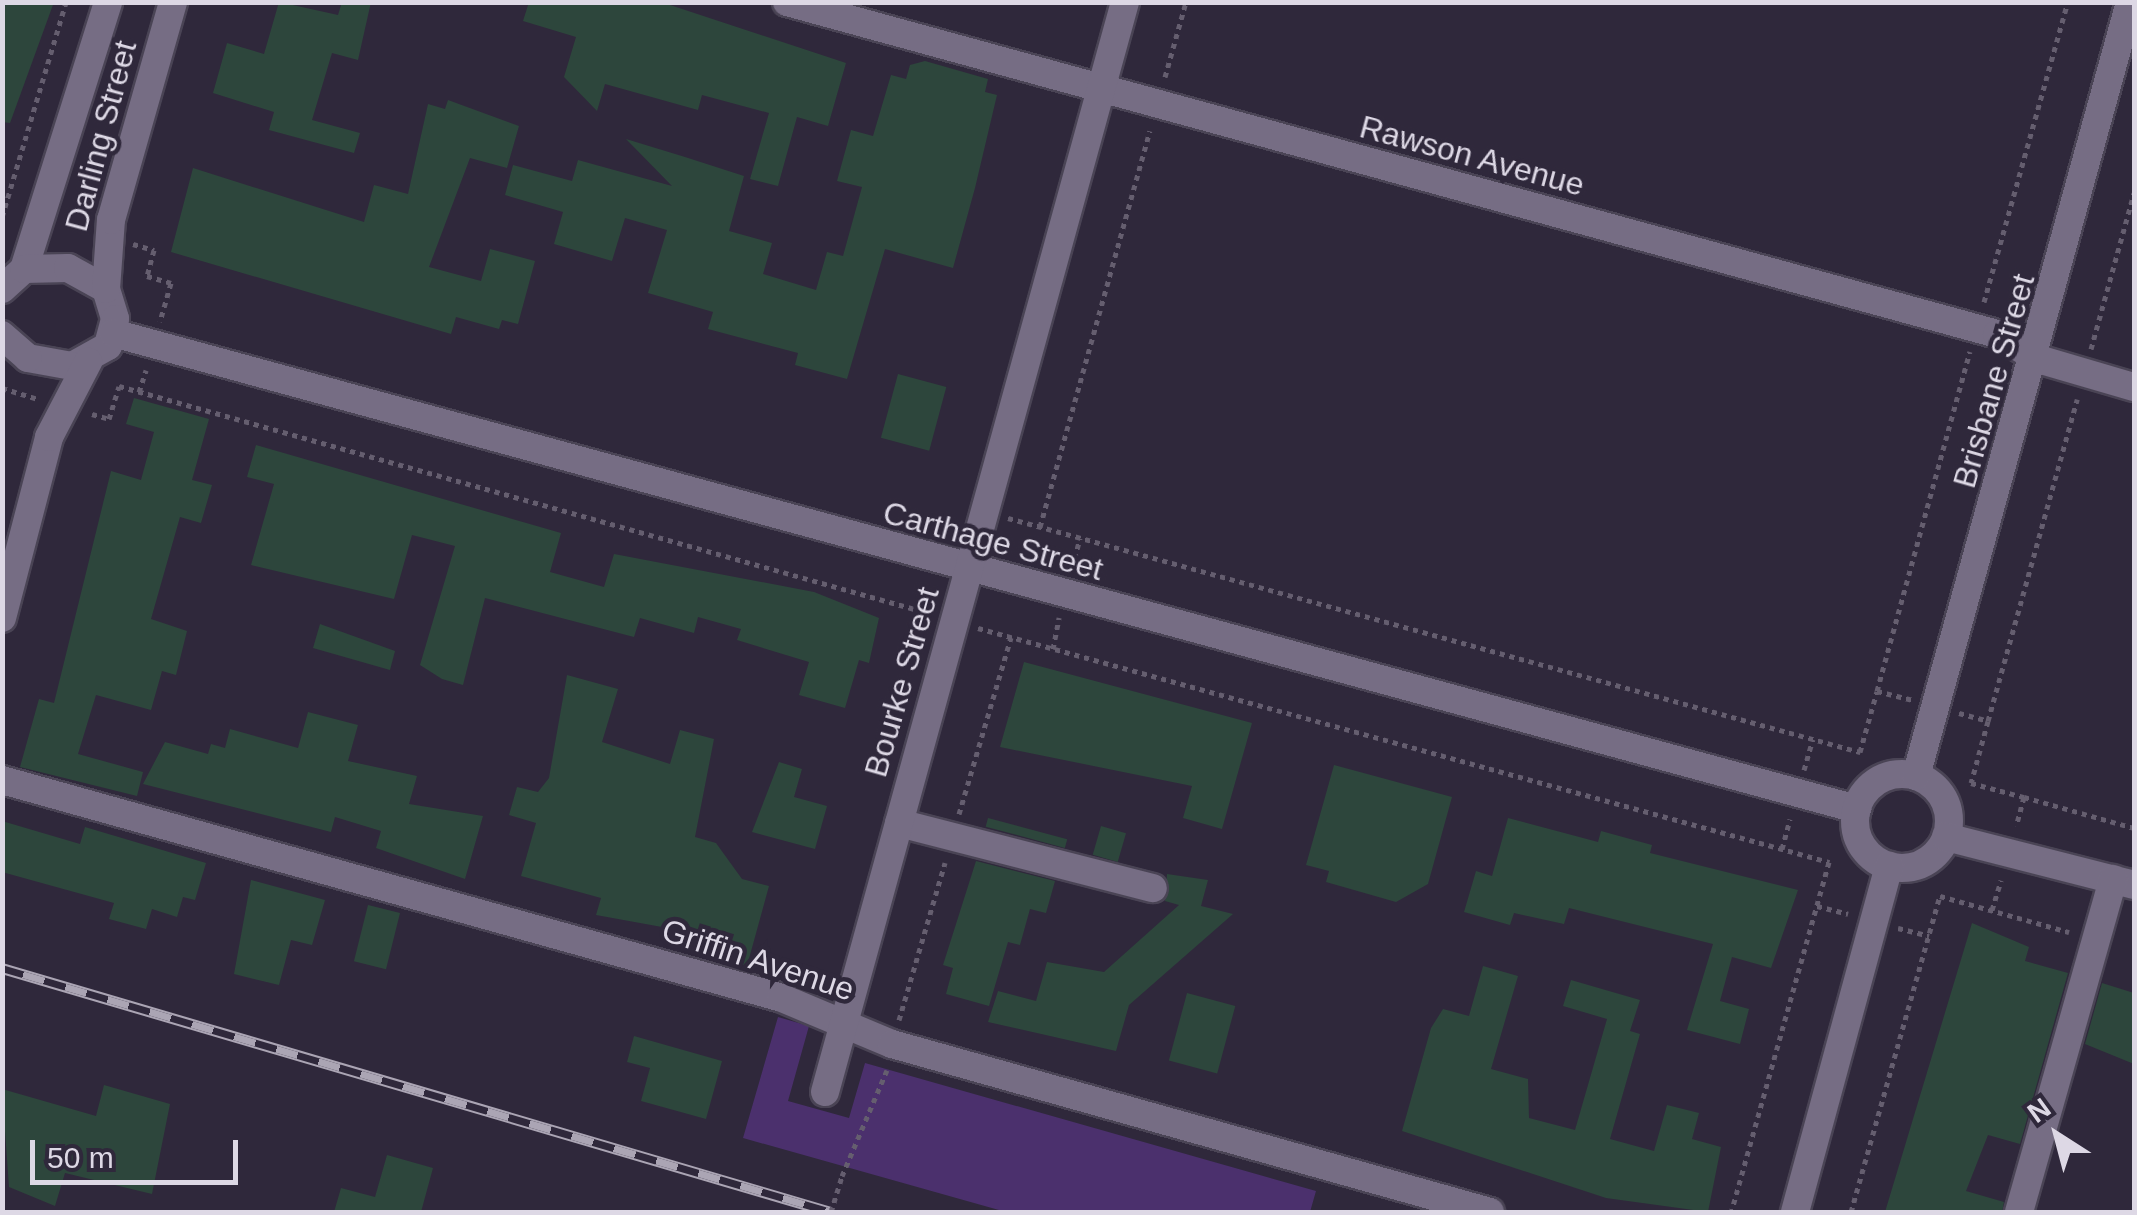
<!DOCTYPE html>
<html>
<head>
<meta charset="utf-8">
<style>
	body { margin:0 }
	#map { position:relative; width:2137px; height:1215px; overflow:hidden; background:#2f283b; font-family:Helvetica,sans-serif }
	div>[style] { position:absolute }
	.green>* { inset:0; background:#4b306d }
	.building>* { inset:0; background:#2d463c; transform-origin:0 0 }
	.path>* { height:5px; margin-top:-2.5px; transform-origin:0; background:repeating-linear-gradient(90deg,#655e6f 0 5px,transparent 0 10px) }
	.roads { filter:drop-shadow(2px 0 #4a4455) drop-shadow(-2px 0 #4a4455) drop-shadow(0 2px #4a4455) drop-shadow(0 -2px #4a4455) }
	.minor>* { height:28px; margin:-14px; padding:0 14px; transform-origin:14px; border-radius:14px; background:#766d84 }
	.minor>.ring { margin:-14px; padding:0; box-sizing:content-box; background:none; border:28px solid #766d84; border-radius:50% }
	.rail>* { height:11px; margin-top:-5.5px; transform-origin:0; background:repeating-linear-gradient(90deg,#2f283b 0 22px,#aba5b4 0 44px); box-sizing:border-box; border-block:2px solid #aba5b4 }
	.path-bridge>* { height:5px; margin-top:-2.5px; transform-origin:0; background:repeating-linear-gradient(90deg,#655e6f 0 5px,transparent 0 10px) }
	span { translate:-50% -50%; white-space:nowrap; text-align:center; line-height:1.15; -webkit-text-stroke:9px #2f283b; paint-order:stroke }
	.street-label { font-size:32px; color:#ddd8e5 }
	.frame { position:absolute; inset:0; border:5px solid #ddd8e5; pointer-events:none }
	.north { position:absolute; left:2007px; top:1085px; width:100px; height:100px; -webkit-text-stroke:8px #2f283b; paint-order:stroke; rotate:324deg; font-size:28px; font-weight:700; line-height:40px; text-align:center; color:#ddd8e5 }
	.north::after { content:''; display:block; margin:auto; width:35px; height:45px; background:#ddd8e5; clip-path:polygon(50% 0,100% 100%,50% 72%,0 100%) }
	.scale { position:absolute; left:30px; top:1140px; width:208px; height:45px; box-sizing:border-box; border:5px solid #ddd8e5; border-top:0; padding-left:12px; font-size:30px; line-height:35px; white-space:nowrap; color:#ddd8e5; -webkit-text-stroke:8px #2f283b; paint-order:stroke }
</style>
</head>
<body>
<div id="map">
	<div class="green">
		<div style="clip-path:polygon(778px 1017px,809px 1026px,788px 1101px,849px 1118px,865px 1063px,1316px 1191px,1310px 1212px,1006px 1212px,743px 1138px)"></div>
	</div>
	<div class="building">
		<div style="clip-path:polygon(2px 2px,54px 2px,10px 123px,2px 122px)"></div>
		<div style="clip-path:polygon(279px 2px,338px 15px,342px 2px,371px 2px,358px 60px,332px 53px,312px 120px,360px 133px,354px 153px,269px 130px,274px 112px,213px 93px,227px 43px,264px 54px)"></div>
		<div style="clip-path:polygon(529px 2px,661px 2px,846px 63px,828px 126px,797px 117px,778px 186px,750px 179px,769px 113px,702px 95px,698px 110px,605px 84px,597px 111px,564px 77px,576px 37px,523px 21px)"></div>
		<div style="clip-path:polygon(925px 61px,988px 79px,985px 92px,997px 95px,975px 188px,953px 268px,885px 249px,847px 379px,795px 365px,798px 353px,708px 329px,713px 312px,648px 293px,667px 230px,625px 218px,612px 261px,554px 244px,563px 212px,505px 195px,513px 165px,572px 181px,578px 160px,672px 186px,626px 139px,685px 157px,744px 176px,729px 231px,772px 243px,763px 274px,816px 290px,827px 252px,843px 256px,862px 187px,837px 181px,851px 130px,873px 136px,891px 75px,906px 79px,910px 65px)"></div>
		<div style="clip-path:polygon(448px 100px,519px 126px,507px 168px,470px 158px,429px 267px,481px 281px,490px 249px,535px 261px,518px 324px,502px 320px,499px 329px,456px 317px,451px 334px,171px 252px,193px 168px,364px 222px,374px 185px,408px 194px,428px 104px,445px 109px)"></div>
		<div style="left:898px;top:374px;width:50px;height:66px;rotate:15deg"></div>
		<div style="clip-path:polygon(134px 398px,209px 419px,192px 480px,212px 485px,201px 523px,180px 517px,151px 619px,187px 631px,176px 675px,162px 671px,151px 710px,96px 695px,78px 754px,143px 772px,137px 796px,20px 767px,39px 699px,54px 703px,111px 471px,141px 480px,154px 432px,126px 424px)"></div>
		<div style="clip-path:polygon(256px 445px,561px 533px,550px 572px,604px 587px,614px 554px,814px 592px,879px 618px,869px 663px,859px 660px,845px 708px,799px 695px,809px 662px,737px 640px,741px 629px,698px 617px,694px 633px,640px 618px,634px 637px,485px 598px,463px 685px,442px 679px,420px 665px,455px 546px,412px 535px,394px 599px,251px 565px,274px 484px,247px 477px)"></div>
		<div style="clip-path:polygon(320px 624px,395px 651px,390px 670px,313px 648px)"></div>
		<div style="clip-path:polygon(1024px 662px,1252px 723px,1222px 829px,1183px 818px,1192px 786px,1000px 747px)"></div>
		<div style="clip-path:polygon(567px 675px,618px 689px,602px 742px,670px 764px,680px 730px,714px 739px,695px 837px,716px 843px,742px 879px,769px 886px,747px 966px,711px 956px,717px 937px,596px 915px,601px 898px,521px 876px,536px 823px,509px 815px,517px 787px,538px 792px,549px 778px)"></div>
		<div style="clip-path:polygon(308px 712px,358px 725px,348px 761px,417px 776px,409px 804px,483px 816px,465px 879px,376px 848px,381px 831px,335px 817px,331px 832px,143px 784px,165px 742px,208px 754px,211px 744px,225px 748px,230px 729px,298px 748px)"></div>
		<div style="clip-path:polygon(779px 762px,802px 769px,794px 797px,827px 806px,815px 849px,752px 832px)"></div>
		<div style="clip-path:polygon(1334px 765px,1452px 797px,1428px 884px,1396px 902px,1326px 882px,1329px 871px,1306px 865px)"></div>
		<div style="left:988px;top:818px;width:82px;height:9px;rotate:15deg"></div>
		<div style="clip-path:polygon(1508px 818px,1598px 842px,1601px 831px,1652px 845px,1650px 853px,1798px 890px,1771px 968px,1732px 957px,1720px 1001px,1749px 1009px,1740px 1044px,1687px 1030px,1713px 944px,1569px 908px,1564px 924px,1514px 913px,1510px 925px,1464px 912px,1476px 871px,1492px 876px)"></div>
		<div style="clip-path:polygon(2px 821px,80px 844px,85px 827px,206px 863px,195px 900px,183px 897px,177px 917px,152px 909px,146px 929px,109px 919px,114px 903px,2px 872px)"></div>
		<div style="left:1101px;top:826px;width:26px;height:30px;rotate:16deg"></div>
		<div style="clip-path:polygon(976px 861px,1055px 881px,1046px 913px,1030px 909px,1020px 945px,1008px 942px,989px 1006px,946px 994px,953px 968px,943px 965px)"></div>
		<div style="clip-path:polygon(1167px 874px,1208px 880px,1201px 906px,1233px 914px,1129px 1005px,1116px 1051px,988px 1022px,998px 991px,1036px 1001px,1047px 962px,1104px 972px,1179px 905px,1165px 901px)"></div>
		<div style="clip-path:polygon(251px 880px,325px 900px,312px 945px,291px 940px,279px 985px,234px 974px)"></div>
		<div style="left:368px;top:905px;width:33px;height:58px;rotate:14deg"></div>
		<div style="clip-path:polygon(1972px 923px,2029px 947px,2025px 961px,2068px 973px,2020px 1144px,1988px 1135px,1966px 1191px,2004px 1202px,2002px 1212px,1885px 1212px)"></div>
		<div style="clip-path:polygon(1483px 966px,1518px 976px,1491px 1069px,1528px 1079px,1529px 1118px,1575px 1130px,1607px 1019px,1563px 1006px,1571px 980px,1640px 1000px,1630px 1031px,1640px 1034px,1610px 1139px,1654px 1151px,1667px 1105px,1699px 1113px,1692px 1139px,1721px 1147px,1708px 1212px,1606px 1198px,1402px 1131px,1431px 1028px,1443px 1009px,1469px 1016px)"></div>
		<div style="clip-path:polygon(2102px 983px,2134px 993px,2134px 1064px,2085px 1044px)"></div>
		<div style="left:1187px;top:993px;width:50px;height:70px;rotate:15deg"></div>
		<div style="clip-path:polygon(634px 1036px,722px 1061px,706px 1119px,641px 1101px,650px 1068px,627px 1062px)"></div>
		<div style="clip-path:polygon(104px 1085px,170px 1104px,152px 1194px,65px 1173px,55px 1206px,9px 1187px,2px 1089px,96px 1116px)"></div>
		<div style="clip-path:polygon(387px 1155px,433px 1168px,421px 1212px,334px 1212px,341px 1188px,375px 1197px)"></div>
	</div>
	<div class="path">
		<div style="left:1165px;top:77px;width:78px;rotate:-74.4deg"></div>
		<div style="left:2px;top:217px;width:224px;rotate:-73.4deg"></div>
		<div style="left:133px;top:244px;width:22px;rotate:16deg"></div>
		<div style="left:154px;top:250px;width:27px;rotate:105deg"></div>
		<div style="left:147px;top:276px;width:25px;rotate:16deg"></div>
		<div style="left:171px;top:283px;width:40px;rotate:106deg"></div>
		<div style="left:1984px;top:302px;width:312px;rotate:-74.4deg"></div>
		<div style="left:2091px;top:349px;width:162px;rotate:-74.6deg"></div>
		<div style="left:2px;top:388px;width:38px;rotate:17deg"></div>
		<div style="left:139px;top:392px;width:23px;rotate:-72deg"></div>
		<div style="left:92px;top:414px;width:18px;rotate:16deg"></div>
		<div style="left:109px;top:419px;width:34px;rotate:-73deg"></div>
		<div style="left:119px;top:386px;width:841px;rotate:15.66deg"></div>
		<div style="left:1008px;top:518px;width:884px;rotate:15.36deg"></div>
		<div style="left:1860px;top:752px;width:63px;rotate:-74.4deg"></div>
		<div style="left:1877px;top:691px;width:36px;rotate:14deg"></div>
		<div style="left:1040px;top:527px;width:411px;rotate:-74.5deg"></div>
		<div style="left:1072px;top:568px;width:31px;rotate:-75deg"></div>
		<div style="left:978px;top:628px;width:883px;rotate:15.37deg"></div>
		<div style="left:1829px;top:862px;width:363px;rotate:105.6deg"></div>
		<div style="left:1053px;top:649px;width:32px;rotate:-79deg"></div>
		<div style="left:1877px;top:691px;width:352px;rotate:-74.7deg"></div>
		<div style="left:1959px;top:713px;width:30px;rotate:15deg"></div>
		<div style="left:1988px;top:721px;width:64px;rotate:105.3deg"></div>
		<div style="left:1971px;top:783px;width:55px;rotate:14.8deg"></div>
		<div style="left:2024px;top:797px;width:30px;rotate:105deg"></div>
		<div style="left:1988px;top:721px;width:334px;rotate:-74.5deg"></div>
		<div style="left:1804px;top:770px;width:32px;rotate:-74deg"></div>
		<div style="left:2024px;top:797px;width:114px;rotate:15.7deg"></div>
		<div style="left:959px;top:814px;width:184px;rotate:-73.6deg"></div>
		<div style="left:1782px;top:849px;width:31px;rotate:-75deg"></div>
		<div style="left:1817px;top:906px;width:32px;rotate:14deg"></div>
		<div style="left:1992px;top:910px;width:31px;rotate:-73deg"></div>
		<div style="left:1898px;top:928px;width:32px;rotate:14deg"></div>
		<div style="left:899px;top:1020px;width:164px;rotate:-73.7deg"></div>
		<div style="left:842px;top:1176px;width:115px;rotate:-67deg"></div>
		<div style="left:1851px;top:1212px;width:328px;rotate:-74.3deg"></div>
		<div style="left:1940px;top:896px;width:134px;rotate:15.6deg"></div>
	</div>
	<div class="roads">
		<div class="minor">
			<div style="left:787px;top:2px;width:1255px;rotate:15.34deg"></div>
			<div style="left:1997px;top:334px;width:48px;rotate:31.4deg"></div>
			<div style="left:2038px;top:359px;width:100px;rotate:16.3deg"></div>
			<div style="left:24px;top:269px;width:280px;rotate:-72.5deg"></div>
			<div style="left:2px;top:289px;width:30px;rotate:-42deg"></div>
			<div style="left:24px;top:269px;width:44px;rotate:-1.3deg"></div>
			<div style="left:68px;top:268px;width:43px;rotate:28.9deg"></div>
			<div style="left:106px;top:289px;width:31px;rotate:73deg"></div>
			<div style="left:115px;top:319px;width:28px;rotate:105deg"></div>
			<div style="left:108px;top:346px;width:41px;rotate:150.9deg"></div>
			<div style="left:72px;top:366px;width:45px;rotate:-169.7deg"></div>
			<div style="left:28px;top:358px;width:35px;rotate:-139deg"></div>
			<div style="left:106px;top:289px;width:69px;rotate:-85.9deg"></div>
			<div style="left:111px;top:220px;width:227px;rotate:-74.1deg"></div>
			<div style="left:113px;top:333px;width:1808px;rotate:15.27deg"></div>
			<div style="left:2px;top:618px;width:187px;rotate:-75.4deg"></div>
			<div style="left:49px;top:437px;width:85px;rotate:-62.5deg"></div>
			<div class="ring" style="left:1855px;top:774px;width:66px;height:66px"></div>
			<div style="left:1916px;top:776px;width:803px;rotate:-74.54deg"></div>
			<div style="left:2px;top:780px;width:810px;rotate:15.61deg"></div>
			<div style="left:782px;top:998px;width:119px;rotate:22.7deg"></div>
			<div style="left:892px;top:1044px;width:621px;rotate:15.69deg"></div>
			<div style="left:899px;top:823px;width:262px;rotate:14.4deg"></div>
			<div style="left:1946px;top:837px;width:194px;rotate:14.3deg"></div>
			<div style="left:825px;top:1092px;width:1131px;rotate:-74.61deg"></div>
			<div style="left:1795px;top:1212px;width:359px;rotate:-74.8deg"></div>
			<div style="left:2019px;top:1212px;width:346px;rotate:-74.2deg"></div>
		</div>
	</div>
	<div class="rail">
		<div style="left:2px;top:968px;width:864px;rotate:16.4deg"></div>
	</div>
	<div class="path-bridge">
		<div style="left:831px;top:1212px;width:38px;rotate:-73deg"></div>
	</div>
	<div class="street-label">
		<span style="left:101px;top:136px;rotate:-75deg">Darling Street</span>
		<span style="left:1472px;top:156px;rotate:15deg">Rawson Avenue</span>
		<span style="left:1994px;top:381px;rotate:-74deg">Brisbane Street</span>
		<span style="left:993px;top:541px;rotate:15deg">Carthage Street</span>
		<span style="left:902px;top:682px;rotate:-74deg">Bourke Street</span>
		<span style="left:758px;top:960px;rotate:18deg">Griffin Avenue</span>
	</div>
	<div class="frame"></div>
	<div class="north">N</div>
	<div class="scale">50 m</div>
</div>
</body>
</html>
